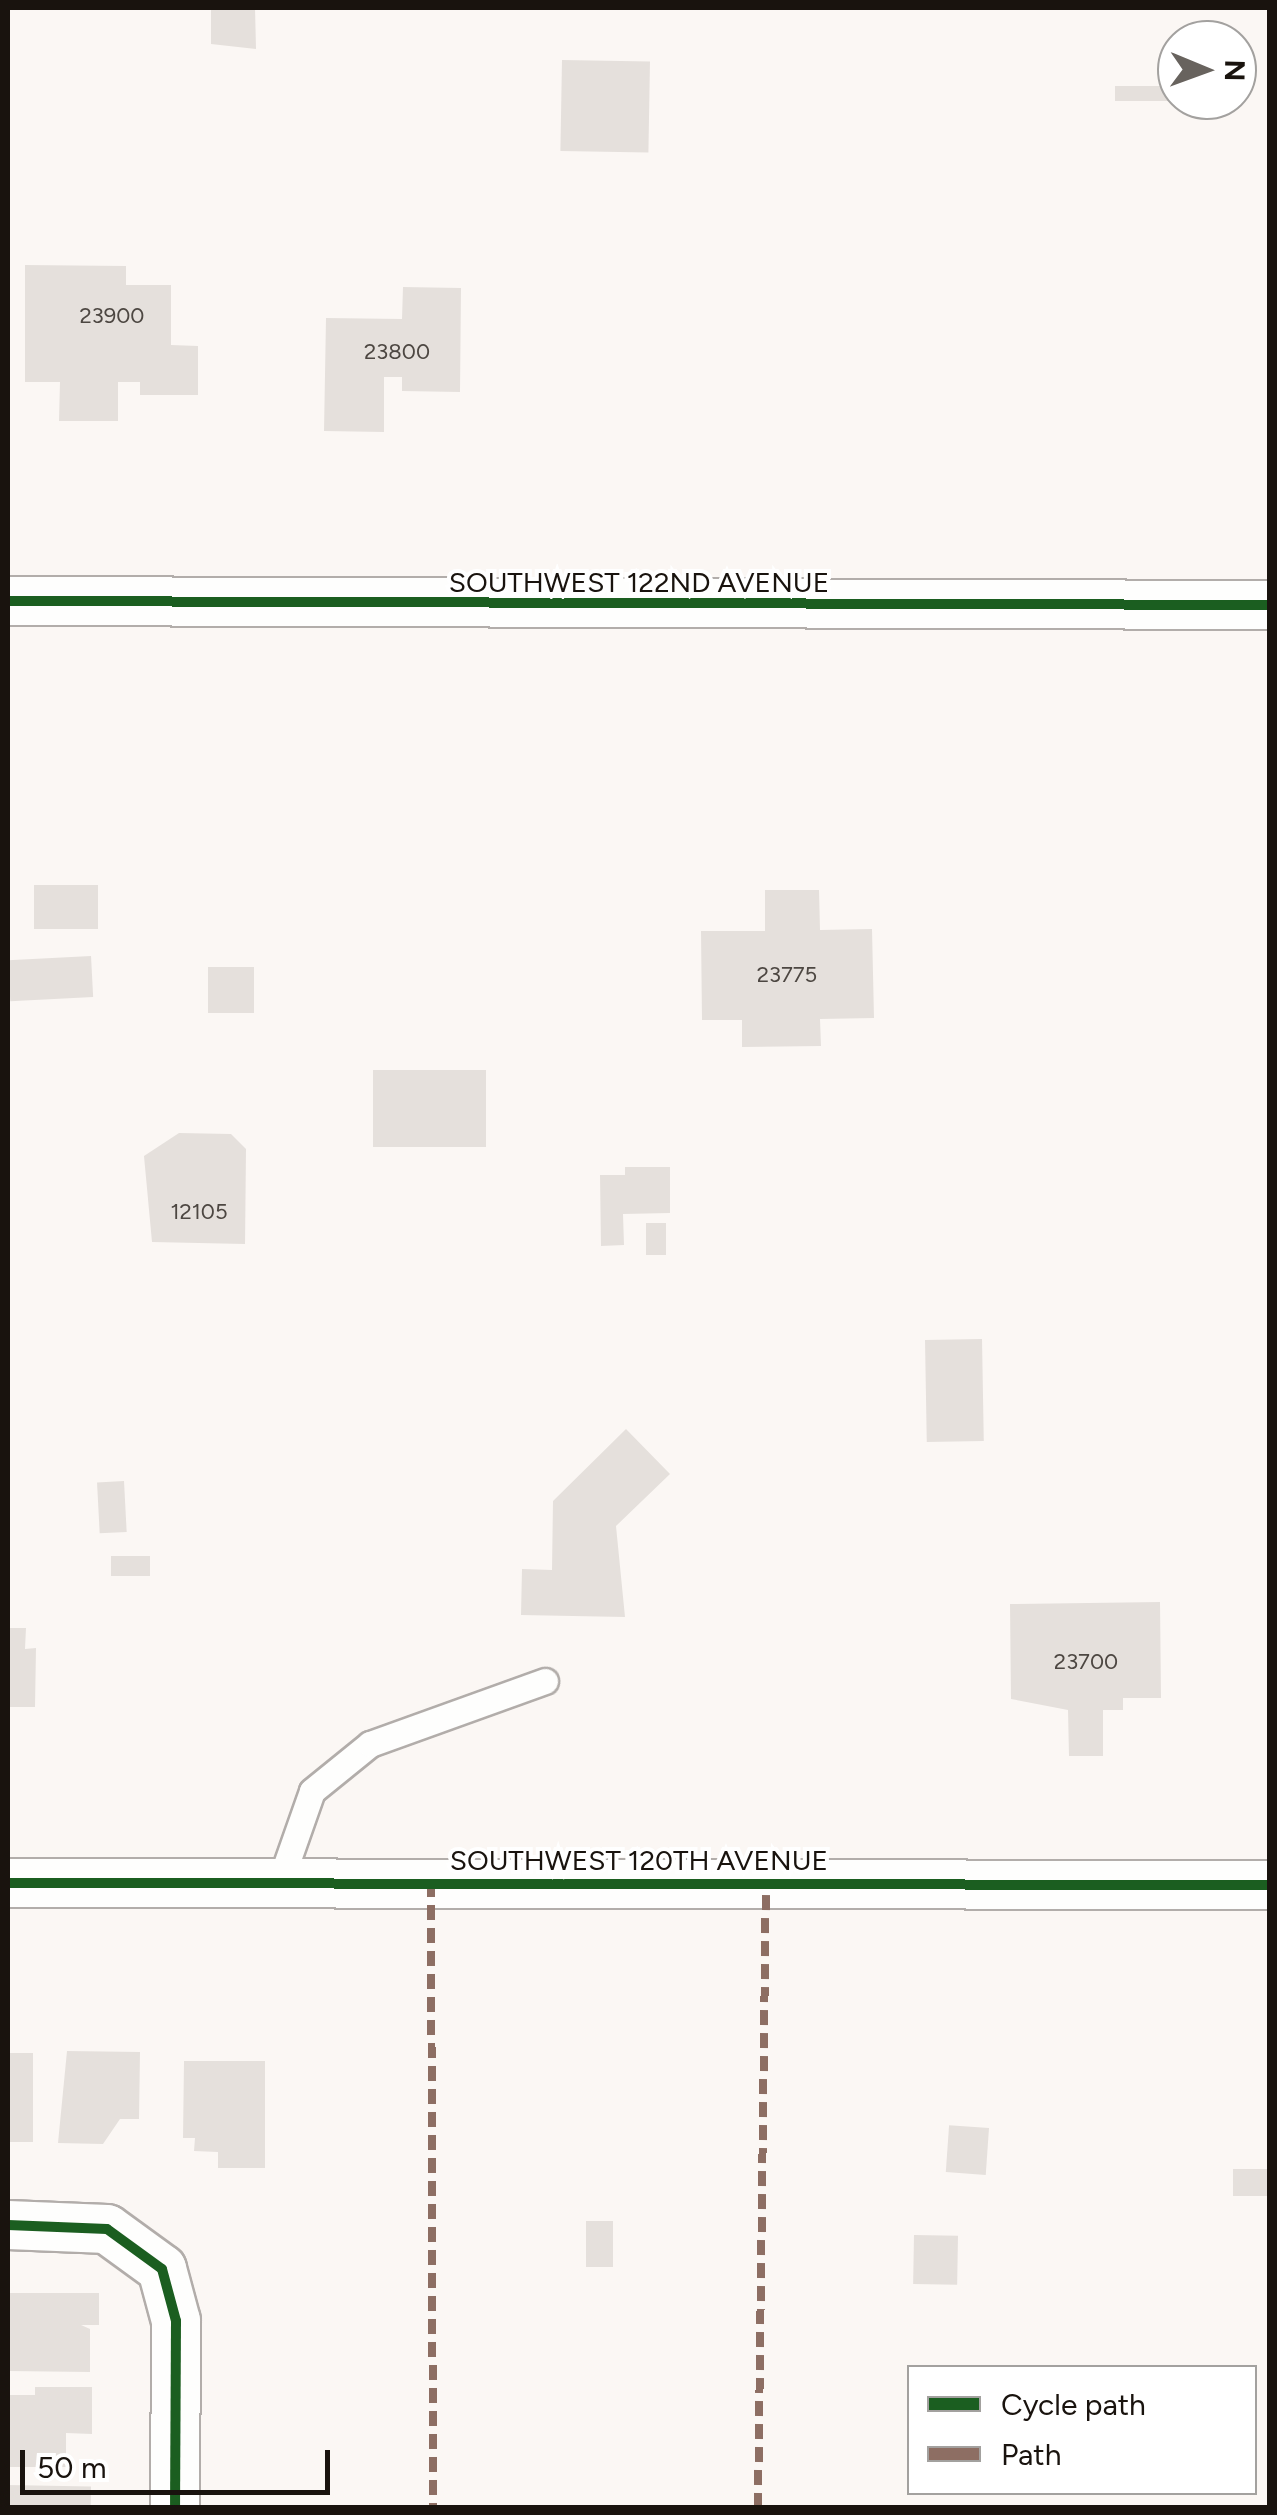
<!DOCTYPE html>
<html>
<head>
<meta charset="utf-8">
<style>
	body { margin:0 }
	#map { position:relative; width:1277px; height:2515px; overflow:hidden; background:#fbf7f4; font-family:Figtree,sans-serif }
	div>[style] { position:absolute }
	.building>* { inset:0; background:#e5e0dc; transform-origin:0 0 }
	.roads { filter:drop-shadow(2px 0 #b2adaa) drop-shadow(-2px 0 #b2adaa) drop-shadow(0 2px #b2adaa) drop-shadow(0 -2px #b2adaa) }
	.lane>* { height:25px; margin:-12.5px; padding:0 12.5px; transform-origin:12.5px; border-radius:12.5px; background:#fefefd }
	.street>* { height:48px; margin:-24px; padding:0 24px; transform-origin:24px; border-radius:24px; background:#fefefd }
	.quiet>* { height:8px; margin-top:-4px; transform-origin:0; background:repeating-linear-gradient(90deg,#8d6e63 0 15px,transparent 0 23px) }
	.cycleway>* { height:10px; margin:-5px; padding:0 5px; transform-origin:5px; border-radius:5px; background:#1b5e20 }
	span { translate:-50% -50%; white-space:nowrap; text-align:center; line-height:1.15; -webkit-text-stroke:8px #fff; paint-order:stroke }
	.number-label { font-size:22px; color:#4d4742 }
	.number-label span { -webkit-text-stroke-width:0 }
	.street-label { font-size:28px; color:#19130e }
	.frame { position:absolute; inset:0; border:10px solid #19130e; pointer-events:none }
	.legend { position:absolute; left:907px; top:2365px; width:350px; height:130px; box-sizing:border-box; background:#fff; border:2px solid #a3a19f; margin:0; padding:12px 18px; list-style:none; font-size:30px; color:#19130e }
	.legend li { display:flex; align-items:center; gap:20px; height:50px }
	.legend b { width:50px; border:2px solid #a3a19f }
	.north { position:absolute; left:1157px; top:20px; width:100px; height:100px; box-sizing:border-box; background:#fff; border:2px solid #a3a19f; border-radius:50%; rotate:91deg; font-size:28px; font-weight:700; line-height:40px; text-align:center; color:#19130e }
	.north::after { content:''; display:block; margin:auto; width:35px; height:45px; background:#68635e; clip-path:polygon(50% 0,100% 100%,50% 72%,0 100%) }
	.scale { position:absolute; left:20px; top:2450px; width:310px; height:45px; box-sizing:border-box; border:5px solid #19130e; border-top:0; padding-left:12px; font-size:30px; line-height:35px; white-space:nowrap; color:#19130e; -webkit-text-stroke:8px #fff; paint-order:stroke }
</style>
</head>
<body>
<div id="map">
	<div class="building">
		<div style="clip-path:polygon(211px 8px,255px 8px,256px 49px,211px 44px)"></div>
		<div style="left:1167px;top:40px;width:10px;height:39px"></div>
		<div style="left:562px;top:60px;width:88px;height:91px;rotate:1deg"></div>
		<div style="left:1177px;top:86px;width:15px;height:62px;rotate:90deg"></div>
		<div style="clip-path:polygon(25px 265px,126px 266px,126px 285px,171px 285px,171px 345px,198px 346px,198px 395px,140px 395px,140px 382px,118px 382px,118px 421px,59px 421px,60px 382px,25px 382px)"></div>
		<div style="clip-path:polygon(403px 287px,461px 288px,460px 392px,402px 391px,402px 377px,384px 377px,384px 432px,324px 431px,326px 318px,402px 319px)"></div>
		<div style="left:34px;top:885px;width:64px;height:44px"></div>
		<div style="clip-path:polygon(765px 890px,819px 890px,820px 930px,872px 929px,874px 1018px,820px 1019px,821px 1046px,742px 1047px,742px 1020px,702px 1020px,701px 931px,765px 931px)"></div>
		<div style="left:91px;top:956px;width:41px;height:83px;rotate:87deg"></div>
		<div style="left:208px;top:967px;width:46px;height:46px"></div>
		<div style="left:373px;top:1070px;width:113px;height:77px"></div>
		<div style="clip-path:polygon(179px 1133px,231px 1134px,246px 1149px,245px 1244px,152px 1242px,144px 1156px)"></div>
		<div style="clip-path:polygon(625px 1167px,670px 1167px,670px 1213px,623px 1214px,624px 1245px,601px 1246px,600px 1175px,625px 1175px)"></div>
		<div style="left:646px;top:1223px;width:20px;height:32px"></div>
		<div style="left:982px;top:1339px;width:102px;height:57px;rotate:89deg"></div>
		<div style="clip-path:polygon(626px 1429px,670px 1474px,616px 1526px,625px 1617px,521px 1615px,522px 1569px,552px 1570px,553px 1501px)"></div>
		<div style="left:124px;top:1481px;width:51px;height:27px;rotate:87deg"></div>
		<div style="left:111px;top:1556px;width:39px;height:20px"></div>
		<div style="clip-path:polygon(1160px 1602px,1161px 1698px,1123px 1698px,1123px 1710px,1103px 1710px,1103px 1756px,1069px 1756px,1068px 1710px,1011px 1699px,1010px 1604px)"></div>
		<div style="clip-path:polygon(8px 1628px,26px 1628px,25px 1649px,36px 1648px,35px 1707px,8px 1707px)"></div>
		<div style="clip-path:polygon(67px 2051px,140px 2052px,139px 2119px,120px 2119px,103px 2144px,58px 2143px)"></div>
		<div style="left:8px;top:2053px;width:25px;height:89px"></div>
		<div style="clip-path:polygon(184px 2061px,265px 2061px,265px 2168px,218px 2168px,218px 2152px,194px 2151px,195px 2138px,183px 2138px)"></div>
		<div style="left:989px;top:2128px;width:47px;height:40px;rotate:94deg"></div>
		<div style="left:1270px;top:2169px;width:27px;height:37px;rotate:90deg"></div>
		<div style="left:586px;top:2221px;width:27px;height:46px"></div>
		<div style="left:914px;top:2235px;width:44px;height:49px;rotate:1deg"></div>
		<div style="clip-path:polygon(8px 2293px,99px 2293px,99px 2325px,81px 2325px,90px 2329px,90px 2372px,8px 2371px)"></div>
		<div style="clip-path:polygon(35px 2387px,92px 2387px,92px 2434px,66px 2433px,66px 2467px,8px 2467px,8px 2395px,35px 2395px)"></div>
		<div style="left:8px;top:2485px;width:83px;height:23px;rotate:1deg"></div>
	</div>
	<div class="roads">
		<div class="lane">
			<div style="left:280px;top:1882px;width:96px;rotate:-70.6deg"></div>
			<div style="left:312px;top:1791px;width:75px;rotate:-39deg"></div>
			<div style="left:370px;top:1744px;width:186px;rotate:-19.8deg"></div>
		</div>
		<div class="street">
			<div style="left:8px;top:601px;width:1262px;rotate:0.18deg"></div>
			<div style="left:8px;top:1883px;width:1262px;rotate:0.09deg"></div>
			<div style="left:8px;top:2225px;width:99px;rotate:2.3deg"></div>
			<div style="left:107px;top:2229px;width:68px;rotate:36deg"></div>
			<div style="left:162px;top:2269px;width:54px;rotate:74.9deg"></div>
			<div style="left:176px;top:2321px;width:187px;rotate:90.3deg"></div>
		</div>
	</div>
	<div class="quiet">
		<div style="left:431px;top:1882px;width:626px;rotate:89.82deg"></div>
		<div style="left:758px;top:2508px;width:626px;rotate:-89.27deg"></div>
	</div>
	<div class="cycleway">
		<div style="left:8px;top:601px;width:1262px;rotate:0.18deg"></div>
		<div style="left:8px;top:1883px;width:1262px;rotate:0.09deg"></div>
		<div style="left:8px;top:2225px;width:99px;rotate:2.3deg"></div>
		<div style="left:107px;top:2229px;width:68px;rotate:36deg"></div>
		<div style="left:162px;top:2269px;width:54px;rotate:74.9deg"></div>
		<div style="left:176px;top:2321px;width:187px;rotate:90.3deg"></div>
	</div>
	<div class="number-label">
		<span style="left:112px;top:316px">23900</span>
		<span style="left:397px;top:352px">23800</span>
		<span style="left:787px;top:975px">23775</span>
		<span style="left:199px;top:1212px">12105</span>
		<span style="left:1086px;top:1662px">23700</span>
	</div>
	<div class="street-label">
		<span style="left:639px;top:582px">SOUTHWEST 122ND AVENUE</span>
		<span style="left:639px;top:1860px">SOUTHWEST 120TH AVENUE</span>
	</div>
	<div class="frame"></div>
	<ul class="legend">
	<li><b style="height:12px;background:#1b5e20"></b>Cycle path</li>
	<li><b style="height:12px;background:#8d6e63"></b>Path</li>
	</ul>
	<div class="north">N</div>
	<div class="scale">50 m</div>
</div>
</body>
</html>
